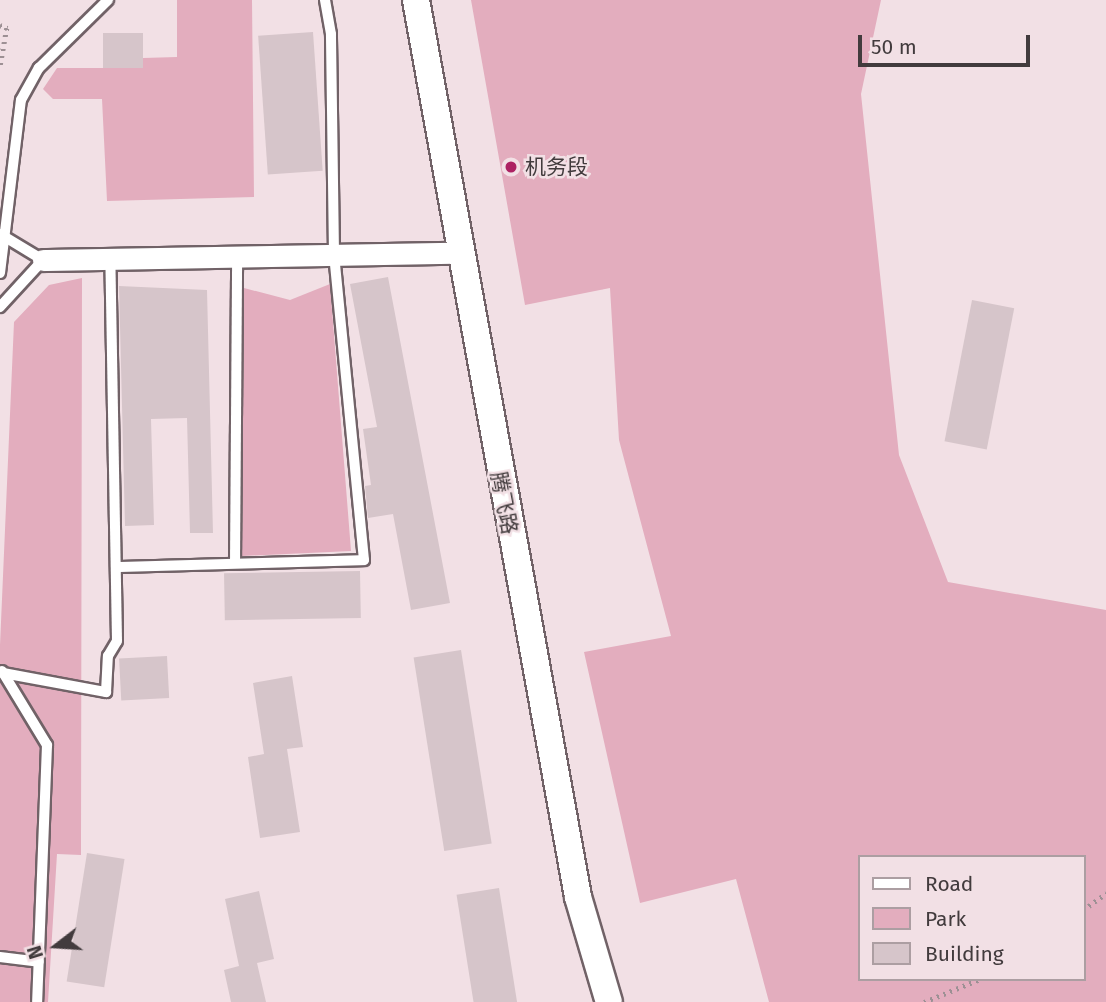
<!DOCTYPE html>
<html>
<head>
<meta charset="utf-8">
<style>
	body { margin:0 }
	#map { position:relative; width:1106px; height:1002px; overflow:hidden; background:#f2e0e5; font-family:"Fira Sans","Noto Sans SC",sans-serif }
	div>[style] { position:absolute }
	.green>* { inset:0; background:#e3adbe }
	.building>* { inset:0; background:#d6c5ca; transform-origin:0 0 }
	.path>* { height:4.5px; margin-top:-2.25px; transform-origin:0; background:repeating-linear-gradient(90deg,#9d9094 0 2px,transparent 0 7px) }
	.roads { filter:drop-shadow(2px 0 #716267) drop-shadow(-2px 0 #716267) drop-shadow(0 2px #716267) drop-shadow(0 -2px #716267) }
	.service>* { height:10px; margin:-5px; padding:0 5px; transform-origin:5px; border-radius:5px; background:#fff }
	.minor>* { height:21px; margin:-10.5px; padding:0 10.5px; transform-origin:10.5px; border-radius:10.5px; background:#fff }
	.tertiary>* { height:26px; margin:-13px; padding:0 13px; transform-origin:13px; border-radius:13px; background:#fff }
	.dots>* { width:19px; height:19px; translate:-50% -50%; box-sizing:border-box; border:4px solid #f2e0e5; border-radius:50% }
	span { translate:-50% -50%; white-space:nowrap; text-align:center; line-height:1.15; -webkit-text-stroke:5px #f2e0e5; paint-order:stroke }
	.poi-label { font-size:21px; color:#423b3d }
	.left { translate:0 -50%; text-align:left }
	.street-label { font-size:21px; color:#423b3d }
	.legend { position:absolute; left:858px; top:855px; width:228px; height:126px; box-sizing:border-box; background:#f2e0e5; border:2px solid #ac9ea2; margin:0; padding:9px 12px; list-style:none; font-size:21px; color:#423b3d }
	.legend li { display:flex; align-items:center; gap:14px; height:35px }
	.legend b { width:35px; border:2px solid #ac9ea2 }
	.north { position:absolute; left:21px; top:911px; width:70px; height:70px; -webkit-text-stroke:5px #f2e0e5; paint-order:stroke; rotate:253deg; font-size:19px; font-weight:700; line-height:28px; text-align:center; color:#423b3d }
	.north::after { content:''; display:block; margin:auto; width:24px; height:32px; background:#423b3d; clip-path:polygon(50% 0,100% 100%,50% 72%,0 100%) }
	.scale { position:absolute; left:858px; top:35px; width:172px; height:32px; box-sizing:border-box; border:4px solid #423b3d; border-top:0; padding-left:9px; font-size:21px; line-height:24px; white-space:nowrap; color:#423b3d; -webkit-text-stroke:5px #f2e0e5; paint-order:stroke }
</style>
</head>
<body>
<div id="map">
	<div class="green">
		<div style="clip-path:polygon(177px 0,252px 0,254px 197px,107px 201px,102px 99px,53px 99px,43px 89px,57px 68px,143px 68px,143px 58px,177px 57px)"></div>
		<div style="clip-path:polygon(evenodd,471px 0,881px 0,861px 94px,899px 455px,948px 582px,1106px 610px,1106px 1002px,769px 1002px,736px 879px,640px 903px,584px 652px,671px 636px,619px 440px,610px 288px,525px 305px,471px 0,859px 857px,1083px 857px,1083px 979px,859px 979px,859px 857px)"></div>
		<div style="clip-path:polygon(82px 278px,81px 855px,57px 854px,48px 1002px,0 1002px,0 645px,14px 322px,49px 285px)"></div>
		<div style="clip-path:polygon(330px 284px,351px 551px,242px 556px,244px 288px,290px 300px)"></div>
	</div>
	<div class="building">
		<div style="left:313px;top:32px;width:139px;height:55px;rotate:86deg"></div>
		<div style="left:103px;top:33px;width:40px;height:35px"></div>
		<div style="clip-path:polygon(388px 277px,450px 603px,411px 610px,393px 514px,368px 518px,365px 486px,371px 485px,363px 429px,377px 427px,350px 284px)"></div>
		<div style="clip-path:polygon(119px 286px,207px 290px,213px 533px,190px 533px,187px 418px,151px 419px,154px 525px,125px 526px)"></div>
		<div style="left:972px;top:300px;width:43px;height:144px;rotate:11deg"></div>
		<div style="left:360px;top:571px;width:47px;height:136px;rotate:89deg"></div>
		<div style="left:461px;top:650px;width:196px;height:48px;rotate:81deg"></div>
		<div style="left:167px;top:656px;width:42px;height:48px;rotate:87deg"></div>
		<div style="clip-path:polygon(292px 676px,303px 747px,287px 749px,300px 832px,260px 838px,248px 757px,264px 754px,253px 683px)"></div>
		<div style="left:87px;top:853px;width:38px;height:130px;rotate:9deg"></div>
		<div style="left:499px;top:888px;width:116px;height:43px;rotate:81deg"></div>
		<div style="clip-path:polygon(259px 891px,274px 959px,257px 963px,266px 1002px,231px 1002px,224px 970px,239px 966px,225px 899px)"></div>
	</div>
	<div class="path">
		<div style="left:0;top:25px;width:8px;rotate:23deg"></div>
		<div style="left:7px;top:28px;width:41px;rotate:99.9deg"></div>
		<div style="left:1083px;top:910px;width:29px;rotate:-36deg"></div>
		<div style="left:924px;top:1002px;width:61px;rotate:-22.3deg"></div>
	</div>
	<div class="roads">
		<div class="service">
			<div style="left:0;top:234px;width:50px;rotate:31.2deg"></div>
			<div style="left:43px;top:260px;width:64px;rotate:132.5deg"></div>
			<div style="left:0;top:273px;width:174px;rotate:-83.1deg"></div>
			<div style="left:21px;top:100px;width:37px;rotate:-61deg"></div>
			<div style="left:39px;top:68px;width:97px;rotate:-44.6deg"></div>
			<div style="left:235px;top:563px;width:308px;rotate:-89.6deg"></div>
			<div style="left:116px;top:567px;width:248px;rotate:-1.6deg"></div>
			<div style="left:364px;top:560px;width:308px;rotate:-95.6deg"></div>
			<div style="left:334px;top:253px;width:219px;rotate:-90.8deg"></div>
			<div style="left:331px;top:34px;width:35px;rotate:-100deg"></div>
			<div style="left:2px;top:671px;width:87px;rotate:58.7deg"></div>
			<div style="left:47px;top:745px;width:257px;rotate:92.2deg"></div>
			<div style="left:3px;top:673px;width:105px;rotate:10.5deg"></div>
			<div style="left:106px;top:692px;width:36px;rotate:-87deg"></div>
			<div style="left:108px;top:656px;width:17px;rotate:-59deg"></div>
			<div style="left:117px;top:641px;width:384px;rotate:-91deg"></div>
			<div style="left:0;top:957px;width:39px;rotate:7deg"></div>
		</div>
		<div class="minor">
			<div style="left:43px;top:260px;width:414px;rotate:-1deg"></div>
		</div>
		<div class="tertiary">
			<div style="left:416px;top:0;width:912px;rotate:79.76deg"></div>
			<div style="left:578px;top:897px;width:109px;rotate:73.6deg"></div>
		</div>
	</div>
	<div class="dots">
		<div style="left:511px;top:167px;background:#ad2263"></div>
	</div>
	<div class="poi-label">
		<span class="left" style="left:525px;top:167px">机务段</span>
	</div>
	<div class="street-label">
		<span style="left:504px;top:503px;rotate:79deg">腾飞路</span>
	</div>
	<ul class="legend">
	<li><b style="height:9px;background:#fff"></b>Road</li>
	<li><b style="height:19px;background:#e3adbe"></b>Park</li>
	<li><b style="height:19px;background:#d6c5ca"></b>Building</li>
	</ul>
	<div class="north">N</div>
	<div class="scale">50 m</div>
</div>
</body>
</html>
